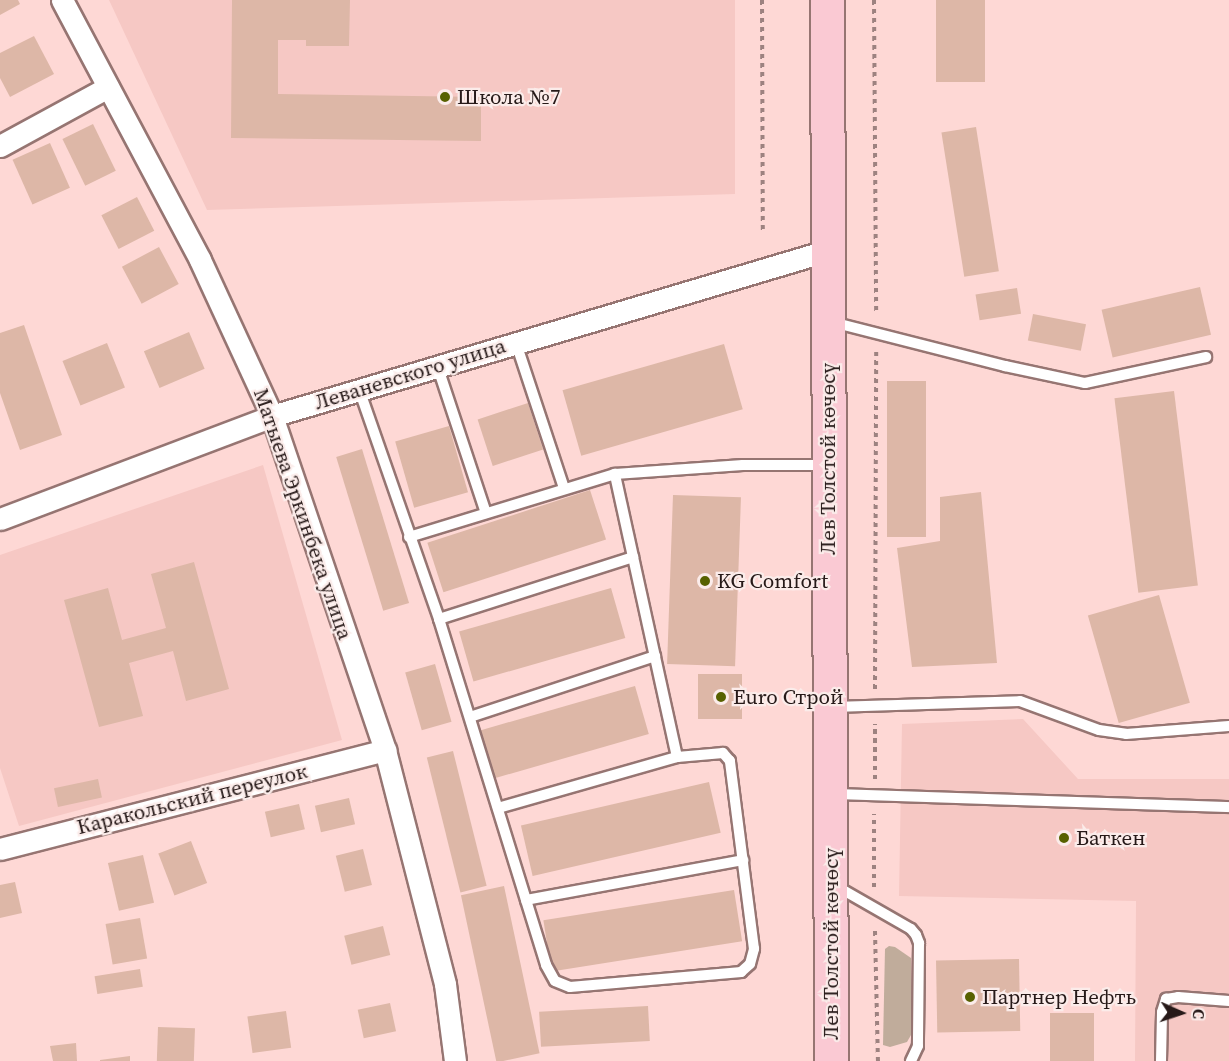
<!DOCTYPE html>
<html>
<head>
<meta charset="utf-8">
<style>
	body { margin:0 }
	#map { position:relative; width:1229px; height:1061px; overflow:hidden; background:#fed8d5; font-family:"Source Serif 4",serif }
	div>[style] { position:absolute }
	.built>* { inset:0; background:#f6c8c4 }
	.green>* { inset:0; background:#c0ac9b }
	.building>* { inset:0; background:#ddb7a7; transform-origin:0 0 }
	.path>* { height:4px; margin-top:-2px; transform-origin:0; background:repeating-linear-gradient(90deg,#9d8280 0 4.5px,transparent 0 9px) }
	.roads { filter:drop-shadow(2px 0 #967572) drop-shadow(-2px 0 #967572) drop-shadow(0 2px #967572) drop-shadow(0 -2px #967572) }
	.service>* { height:10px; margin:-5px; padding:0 5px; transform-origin:5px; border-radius:5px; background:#fff }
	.minor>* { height:21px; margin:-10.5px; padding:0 10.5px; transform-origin:10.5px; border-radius:10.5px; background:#fff }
	.primary>* { height:33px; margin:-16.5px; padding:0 16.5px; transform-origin:16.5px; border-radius:16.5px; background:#fac9d3 }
	.dots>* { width:16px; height:16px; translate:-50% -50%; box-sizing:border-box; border:3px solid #fbecea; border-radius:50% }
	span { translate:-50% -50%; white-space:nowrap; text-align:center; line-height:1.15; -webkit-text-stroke:4.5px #fbecea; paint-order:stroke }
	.poi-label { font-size:21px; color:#261918 }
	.left { translate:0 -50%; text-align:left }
	.street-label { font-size:21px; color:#261918 }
	.north { position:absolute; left:1151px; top:983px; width:60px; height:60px; -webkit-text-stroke:4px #fbecea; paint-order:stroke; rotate:93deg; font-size:16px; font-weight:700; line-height:24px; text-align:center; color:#261918 }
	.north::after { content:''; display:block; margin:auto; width:21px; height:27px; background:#261918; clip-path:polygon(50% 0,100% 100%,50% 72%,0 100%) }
</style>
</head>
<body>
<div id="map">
	<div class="built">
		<div style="clip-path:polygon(109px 0,735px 0,735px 194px,207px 210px)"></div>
		<div style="clip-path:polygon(263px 465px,342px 740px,19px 826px,0 768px,0 555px)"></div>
		<div style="clip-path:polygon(1023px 719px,1078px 779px,1229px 779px,1229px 1061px,1135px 1061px,1136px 901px,899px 896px,902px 724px)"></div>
	</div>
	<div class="green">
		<div style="clip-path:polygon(889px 946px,895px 947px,911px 958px,911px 1035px,907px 1042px,890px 1047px,883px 1045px,885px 949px)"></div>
	</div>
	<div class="building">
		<div style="clip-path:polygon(0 0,18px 0,20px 4px,0 15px)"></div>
		<div style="clip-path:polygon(232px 0,350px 0,349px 46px,306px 46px,306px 40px,278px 40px,278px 94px,481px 97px,481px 141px,231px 138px)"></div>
		<div style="left:936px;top:0;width:49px;height:82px"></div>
		<div style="clip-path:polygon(34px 36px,54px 74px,10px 97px,0 78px,0 53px)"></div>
		<div style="left:93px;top:124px;width:52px;height:34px;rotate:64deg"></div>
		<div style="left:976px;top:127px;width:146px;height:35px;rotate:81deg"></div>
		<div style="left:50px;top:143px;width:49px;height:41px;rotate:66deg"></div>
		<div style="left:137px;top:197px;width:38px;height:40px;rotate:63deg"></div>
		<div style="left:159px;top:247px;width:42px;height:42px;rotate:62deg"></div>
		<div style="left:1200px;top:287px;width:49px;height:101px;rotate:77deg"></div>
		<div style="left:1017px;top:288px;width:26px;height:42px;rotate:81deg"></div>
		<div style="left:1033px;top:314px;width:54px;height:27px;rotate:11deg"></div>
		<div style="clip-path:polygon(24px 325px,62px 435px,20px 450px,0 393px,0 333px)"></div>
		<div style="left:189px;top:332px;width:40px;height:49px;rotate:67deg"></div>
		<div style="left:107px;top:343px;width:48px;height:48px;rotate:68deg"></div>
		<div style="left:724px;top:344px;width:68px;height:168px;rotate:74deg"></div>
		<div style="left:887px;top:381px;width:39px;height:156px"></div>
		<div style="left:1174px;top:391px;width:196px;height:60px;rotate:83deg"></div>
		<div style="left:528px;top:403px;width:49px;height:53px;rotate:72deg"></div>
		<div style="left:449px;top:426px;width:69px;height:56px;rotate:74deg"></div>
		<div style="left:362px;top:449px;width:161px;height:27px;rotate:73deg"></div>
		<div style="left:590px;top:490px;width:52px;height:171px;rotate:72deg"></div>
		<div style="clip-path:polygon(981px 492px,997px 663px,912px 667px,897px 548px,940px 541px,940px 497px)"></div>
		<div style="left:673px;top:495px;width:68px;height:169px;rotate:2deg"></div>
		<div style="clip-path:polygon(194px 562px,229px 689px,186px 701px,173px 651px,129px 663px,143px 716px,99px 727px,64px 600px,108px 588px,122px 640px,166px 628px,151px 574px)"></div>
		<div style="left:611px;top:588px;width:52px;height:158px;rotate:74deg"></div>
		<div style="left:1159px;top:595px;width:112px;height:74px;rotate:74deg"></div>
		<div style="left:435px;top:664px;width:60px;height:31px;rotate:74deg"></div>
		<div style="left:742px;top:674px;width:45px;height:44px;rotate:90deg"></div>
		<div style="left:635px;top:686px;width:50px;height:163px;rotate:74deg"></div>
		<div style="left:453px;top:751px;width:139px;height:27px;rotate:76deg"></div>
		<div style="left:98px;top:779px;width:19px;height:45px;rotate:78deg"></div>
		<div style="left:709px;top:782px;width:52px;height:193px;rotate:77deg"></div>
		<div style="left:349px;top:798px;width:27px;height:35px;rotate:77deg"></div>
		<div style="left:299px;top:804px;width:26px;height:35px;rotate:77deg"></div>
		<div style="left:191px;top:841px;width:45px;height:35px;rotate:69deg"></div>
		<div style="left:363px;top:849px;width:37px;height:28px;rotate:76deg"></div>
		<div style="left:143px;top:855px;width:49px;height:36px;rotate:77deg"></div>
		<div style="clip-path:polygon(15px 882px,22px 913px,0 918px,0 885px)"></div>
		<div style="left:504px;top:886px;width:171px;height:44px;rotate:78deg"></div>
		<div style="left:734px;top:890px;width:52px;height:193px;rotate:81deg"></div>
		<div style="left:140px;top:918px;width:41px;height:35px;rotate:80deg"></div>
		<div style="left:383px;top:926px;width:30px;height:40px;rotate:76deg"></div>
		<div style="left:1019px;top:959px;width:72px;height:83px;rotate:89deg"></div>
		<div style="left:140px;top:969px;width:18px;height:46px;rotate:81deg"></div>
		<div style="left:390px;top:1003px;width:29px;height:33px;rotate:78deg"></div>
		<div style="left:648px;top:1006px;width:35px;height:109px;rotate:87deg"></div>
		<div style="left:286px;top:1011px;width:37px;height:39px;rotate:82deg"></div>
		<div style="left:1050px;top:1013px;width:44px;height:48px"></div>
		<div style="left:158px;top:1027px;width:37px;height:34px;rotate:2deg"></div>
		<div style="clip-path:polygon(76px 1043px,77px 1061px,53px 1061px,50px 1046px)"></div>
		<div style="clip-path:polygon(130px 1056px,130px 1061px,100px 1061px,100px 1060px)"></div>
	</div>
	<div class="path">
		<div style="left:762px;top:0;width:231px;rotate:89.8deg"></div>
		<div style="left:874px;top:0;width:314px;rotate:89.6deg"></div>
		<div style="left:875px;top:689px;width:337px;rotate:-89.8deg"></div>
		<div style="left:875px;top:779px;width:55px;rotate:-90deg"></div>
		<div style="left:874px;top:887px;width:73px;rotate:-90deg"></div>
		<div style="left:875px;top:931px;width:130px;rotate:88.7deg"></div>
	</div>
	<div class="roads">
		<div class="service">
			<div style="left:832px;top:322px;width:179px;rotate:14.3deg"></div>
			<div style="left:1005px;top:366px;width:82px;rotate:12deg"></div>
			<div style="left:1085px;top:383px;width:124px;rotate:-12.1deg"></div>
			<div style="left:516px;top:343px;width:153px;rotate:71.7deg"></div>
			<div style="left:437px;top:365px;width:156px;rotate:71.7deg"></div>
			<div style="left:359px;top:389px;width:244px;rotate:70.8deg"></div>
			<div style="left:439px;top:619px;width:362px;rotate:72.8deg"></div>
			<div style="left:546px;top:965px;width:18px;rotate:61deg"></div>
			<div style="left:555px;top:981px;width:16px;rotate:22deg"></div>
			<div style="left:570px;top:987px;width:172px;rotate:-5deg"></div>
			<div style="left:741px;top:972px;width:12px;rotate:-42deg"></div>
			<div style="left:750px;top:964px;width:16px;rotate:-75deg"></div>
			<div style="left:754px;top:949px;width:190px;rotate:-97.3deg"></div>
			<div style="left:730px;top:761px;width:11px;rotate:-131deg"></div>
			<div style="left:723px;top:753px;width:46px;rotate:175deg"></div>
			<div style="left:677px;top:757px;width:290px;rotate:-102.4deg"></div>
			<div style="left:409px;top:537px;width:215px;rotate:-17deg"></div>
			<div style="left:615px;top:474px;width:128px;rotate:-4deg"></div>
			<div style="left:743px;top:465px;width:82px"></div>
			<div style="left:439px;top:619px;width:204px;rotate:-17.7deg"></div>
			<div style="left:833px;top:707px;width:187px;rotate:-1.8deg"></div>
			<div style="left:1020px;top:701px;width:84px;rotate:20.2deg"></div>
			<div style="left:1099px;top:730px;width:27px;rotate:8deg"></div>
			<div style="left:1126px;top:734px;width:103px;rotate:-4.4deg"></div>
			<div style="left:470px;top:717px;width:195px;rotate:-18.2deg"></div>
			<div style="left:834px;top:794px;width:395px;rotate:1.9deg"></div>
			<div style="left:498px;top:808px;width:186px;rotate:-15.9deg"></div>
			<div style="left:836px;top:886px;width:86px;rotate:29.8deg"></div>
			<div style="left:911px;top:929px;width:8px;rotate:50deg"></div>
			<div style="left:916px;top:935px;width:9px;rotate:69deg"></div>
			<div style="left:919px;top:943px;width:103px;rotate:90.6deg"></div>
			<div style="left:918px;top:1046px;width:17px;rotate:115deg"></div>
			<div style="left:526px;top:900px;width:221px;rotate:-10.4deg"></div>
			<div style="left:1161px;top:1061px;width:49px;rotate:-88.8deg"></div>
			<div style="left:1162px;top:1012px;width:14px;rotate:-73deg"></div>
			<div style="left:1166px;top:999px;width:12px;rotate:-9deg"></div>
			<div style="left:1178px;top:997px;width:51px;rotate:4.5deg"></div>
		</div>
		<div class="minor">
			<div style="left:62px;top:0;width:294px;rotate:62deg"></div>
			<div style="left:200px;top:260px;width:172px;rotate:65.2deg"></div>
			<div style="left:272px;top:416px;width:353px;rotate:71.3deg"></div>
			<div style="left:385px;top:750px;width:242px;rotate:75.6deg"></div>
			<div style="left:445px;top:984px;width:78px;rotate:82.6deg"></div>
			<div style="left:0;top:146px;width:123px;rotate:-28.6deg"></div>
			<div style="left:0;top:519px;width:291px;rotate:-20.7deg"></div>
			<div style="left:272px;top:416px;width:578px;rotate:-16.59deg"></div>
			<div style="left:0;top:849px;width:398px;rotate:-14.4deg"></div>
		</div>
		<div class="primary">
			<div style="left:827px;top:0;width:1061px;rotate:89.78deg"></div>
		</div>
	</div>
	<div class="dots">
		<div style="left:445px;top:97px;background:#576100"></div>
		<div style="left:705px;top:581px;background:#576100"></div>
		<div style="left:721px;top:697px;background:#576100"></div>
		<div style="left:1064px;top:838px;background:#576100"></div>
		<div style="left:970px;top:997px;background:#576100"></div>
	</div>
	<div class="poi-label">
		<span class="left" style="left:457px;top:97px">Школа №7</span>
		<span class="left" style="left:717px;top:581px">KG Comfort</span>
		<span class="left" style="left:733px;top:697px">Euro Строй</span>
		<span class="left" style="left:1076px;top:838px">Баткен</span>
		<span class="left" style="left:982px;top:997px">Партнер Нефть</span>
	</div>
	<div class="street-label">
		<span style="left:410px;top:374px;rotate:-17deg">Леваневского улица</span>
		<span style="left:828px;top:459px;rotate:-90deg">Лев Толстой көчөсү</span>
		<span style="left:303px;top:514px;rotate:71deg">Матыева Эркинбека улица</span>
		<span style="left:192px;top:799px;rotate:-14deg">Каракольский переулок</span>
		<span style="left:831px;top:944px;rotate:-90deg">Лев Толстой көчөсү</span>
	</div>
	<div class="north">С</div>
</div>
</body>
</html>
